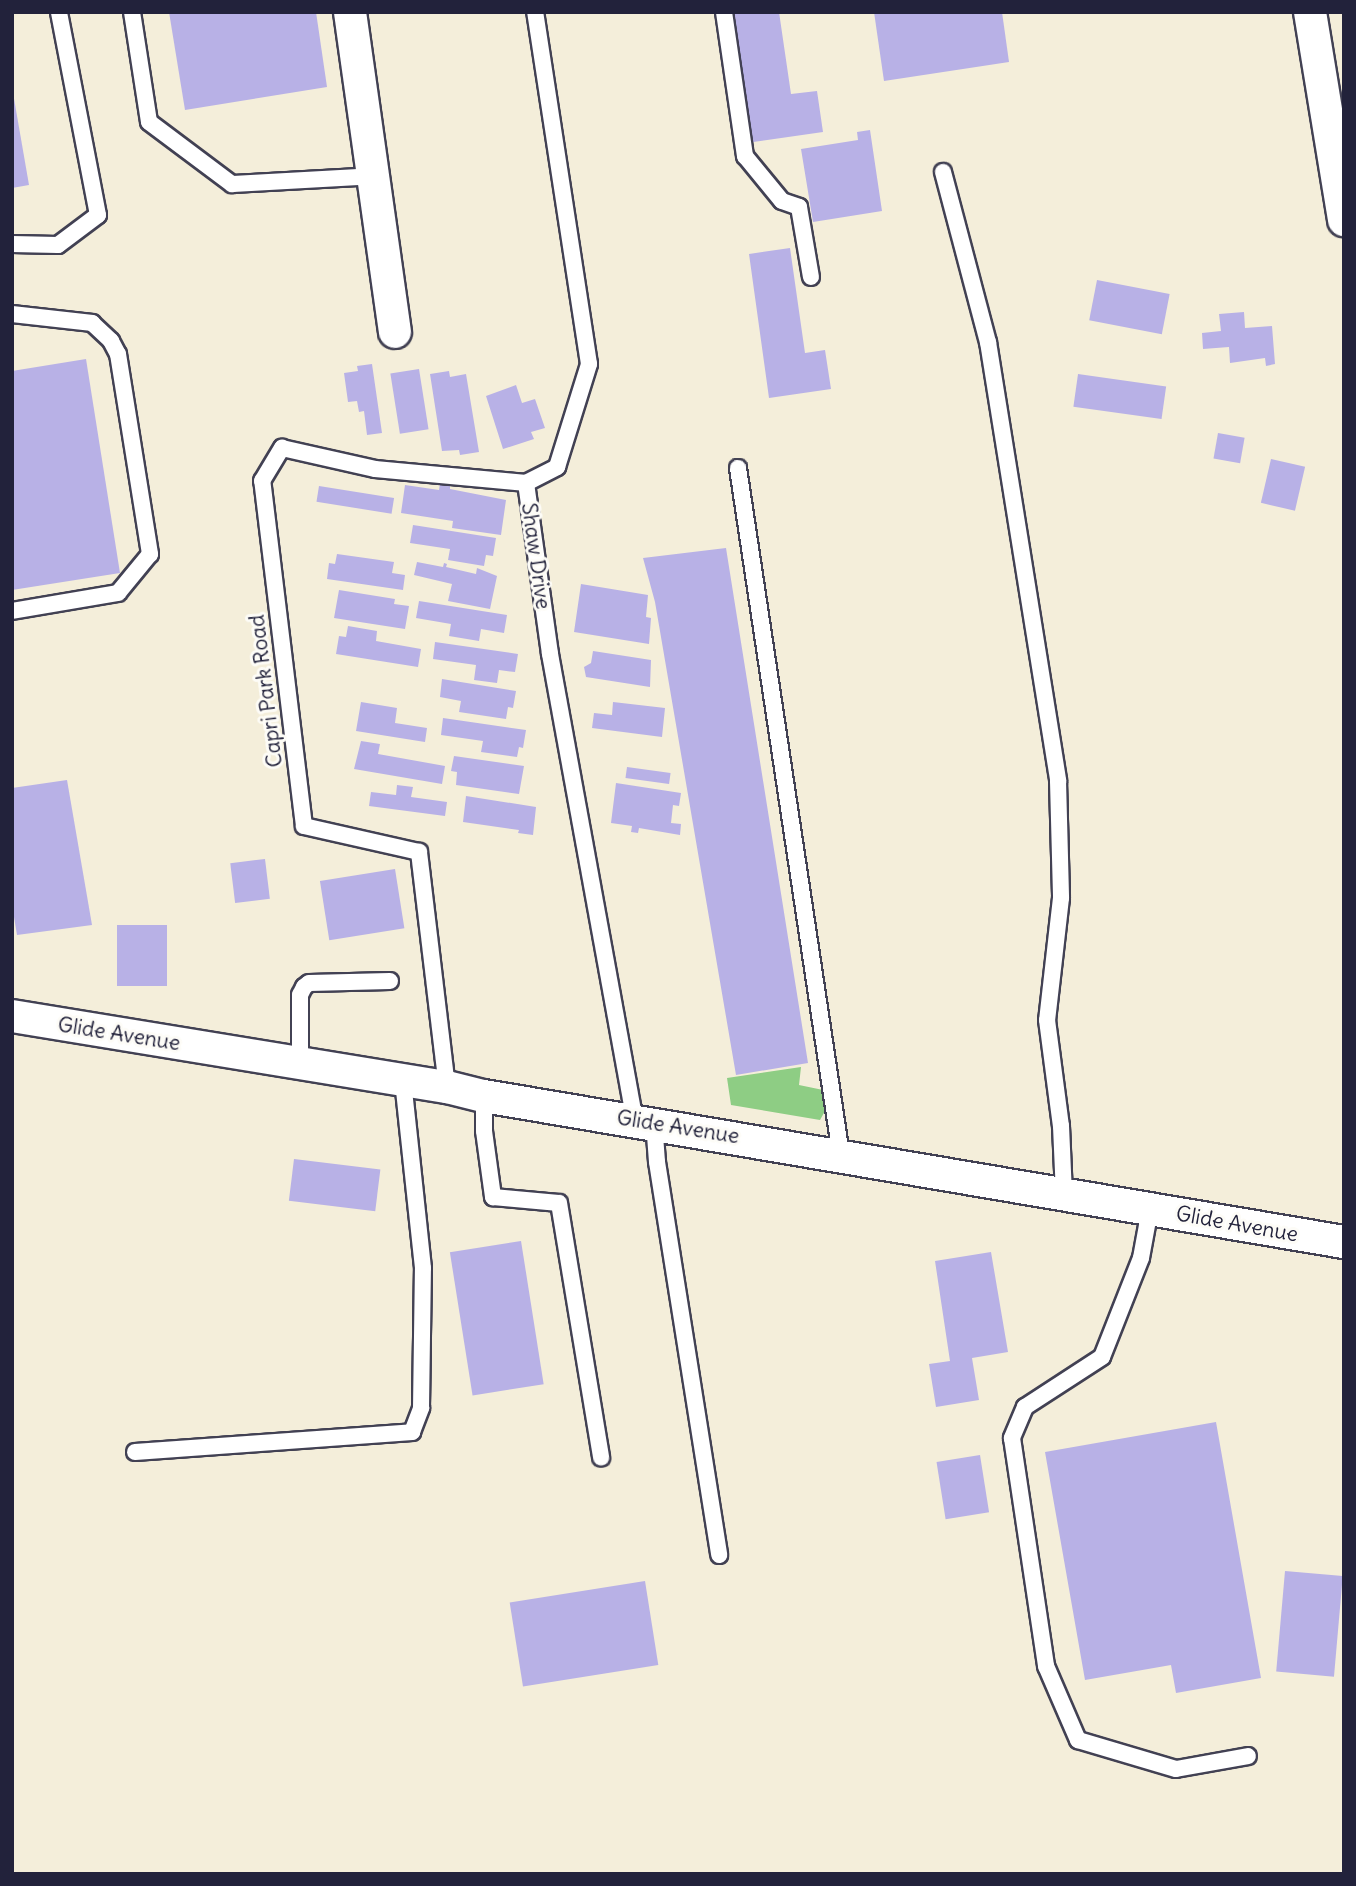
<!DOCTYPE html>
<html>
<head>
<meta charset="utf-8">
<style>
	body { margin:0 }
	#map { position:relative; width:1356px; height:1886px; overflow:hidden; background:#f4eeda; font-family:Delius,sans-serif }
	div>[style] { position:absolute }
	.green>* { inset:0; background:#8ecd84 }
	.building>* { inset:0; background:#b8b1e6; transform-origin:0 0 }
	.roads { filter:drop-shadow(2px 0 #424153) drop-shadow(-2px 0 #424153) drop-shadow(0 2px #424153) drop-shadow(0 -2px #424153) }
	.service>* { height:16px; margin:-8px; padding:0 8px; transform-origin:8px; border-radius:8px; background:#fff }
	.minor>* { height:32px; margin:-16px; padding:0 16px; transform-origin:16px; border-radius:16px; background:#fff }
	span { translate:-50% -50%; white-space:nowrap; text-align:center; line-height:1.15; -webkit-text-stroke:6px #fdfcf7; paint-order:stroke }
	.street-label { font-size:21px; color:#22223b }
	.frame { position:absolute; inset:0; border:14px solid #22223b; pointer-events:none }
</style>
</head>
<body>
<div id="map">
	<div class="green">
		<div style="clip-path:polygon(801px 1067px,799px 1085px,828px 1091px,825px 1111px,820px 1120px,731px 1105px,727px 1078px)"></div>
	</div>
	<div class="building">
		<div style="clip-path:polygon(169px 12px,316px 12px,327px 87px,185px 110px)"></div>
		<div style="clip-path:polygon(727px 12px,779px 12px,791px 94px,817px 91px,823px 132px,746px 143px)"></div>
		<div style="clip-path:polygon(874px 12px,1002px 12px,1009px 62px,884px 81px)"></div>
		<div style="clip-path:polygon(12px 87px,29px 185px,12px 188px)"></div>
		<div style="clip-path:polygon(870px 130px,882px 211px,813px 222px,801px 149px,858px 140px,857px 132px)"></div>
		<div style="clip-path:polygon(790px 248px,805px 353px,825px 350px,831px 389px,769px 398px,749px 254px)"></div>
		<div style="left:1097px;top:280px;width:74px;height:41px;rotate:11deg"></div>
		<div style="clip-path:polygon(1244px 312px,1245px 328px,1272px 326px,1275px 364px,1266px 366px,1265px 358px,1230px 363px,1229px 347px,1203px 349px,1202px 333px,1221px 331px,1219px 314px)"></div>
		<div style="clip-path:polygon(86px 359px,120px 573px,12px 590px,12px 371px)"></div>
		<div style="clip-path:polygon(372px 364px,382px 433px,367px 435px,364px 411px,359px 412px,357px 401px,348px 402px,344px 373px,358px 371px,357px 366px)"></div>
		<div style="left:419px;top:369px;width:61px;height:29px;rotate:81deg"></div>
		<div style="clip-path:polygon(449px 371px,450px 377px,466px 374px,479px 452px,460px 455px,459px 450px,442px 451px,430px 374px)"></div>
		<div style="left:1078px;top:374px;width:89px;height:33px;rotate:8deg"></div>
		<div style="clip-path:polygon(516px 385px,522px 403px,535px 399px,545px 428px,531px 432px,534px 439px,503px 449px,486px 396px)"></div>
		<div style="left:1218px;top:433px;width:27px;height:26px;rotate:10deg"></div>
		<div style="left:1271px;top:459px;width:35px;height:45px;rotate:13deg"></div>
		<div style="clip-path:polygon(440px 483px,450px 484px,450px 489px,506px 500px,501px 535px,452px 528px,453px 521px,401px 513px,405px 485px,439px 490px)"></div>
		<div style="left:319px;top:486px;width:76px;height:16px;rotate:9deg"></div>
		<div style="clip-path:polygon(413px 525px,496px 538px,493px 556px,486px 555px,484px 566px,448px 560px,450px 549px,410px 543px)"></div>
		<div style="clip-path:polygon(726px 548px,808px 1063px,736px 1075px,655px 602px,643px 558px)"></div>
		<div style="clip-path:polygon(337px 554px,394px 562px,392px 573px,405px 575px,403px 590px,327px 579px,329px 563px,335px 564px)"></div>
		<div style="clip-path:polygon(417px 562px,443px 567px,444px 563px,447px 564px,446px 567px,476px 574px,477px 568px,497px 576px,490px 609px,448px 601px,452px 584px,414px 575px)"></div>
		<div style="clip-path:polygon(581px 584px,648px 595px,646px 617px,651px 618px,649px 644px,574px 632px)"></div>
		<div style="clip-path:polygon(339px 590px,395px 599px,394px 604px,409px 606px,405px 629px,334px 618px)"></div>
		<div style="clip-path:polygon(419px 601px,507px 615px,504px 633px,481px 629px,479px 641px,449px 636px,451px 624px,416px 618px)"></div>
		<div style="clip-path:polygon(348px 626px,377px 631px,376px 641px,421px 649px,418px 667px,336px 654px,339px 636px,346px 637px)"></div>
		<div style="clip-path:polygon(435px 642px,518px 654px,515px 672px,499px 670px,497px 683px,474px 680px,476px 665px,433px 659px)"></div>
		<div style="clip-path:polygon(593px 651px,651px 660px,650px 687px,586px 677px,584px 667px,591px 663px)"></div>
		<div style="clip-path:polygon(442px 679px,516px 691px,513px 708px,508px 707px,506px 719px,459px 712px,461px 701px,440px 697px)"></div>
		<div style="clip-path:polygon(361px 702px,397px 708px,395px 723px,427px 728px,425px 742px,356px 731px)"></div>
		<div style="clip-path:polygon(613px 702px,665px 708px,662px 737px,592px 728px,594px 713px,612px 715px)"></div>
		<div style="clip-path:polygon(443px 718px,526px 730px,523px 748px,519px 747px,517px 757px,481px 752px,483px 741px,441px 735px)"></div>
		<div style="clip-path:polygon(361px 741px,380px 744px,378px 754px,445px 766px,442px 784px,354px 769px)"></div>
		<div style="clip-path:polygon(454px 756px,524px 766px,519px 794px,456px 785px,457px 772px,451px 771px)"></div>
		<div style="left:627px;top:767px;width:44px;height:11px;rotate:8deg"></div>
		<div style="clip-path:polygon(67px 780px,92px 925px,17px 935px,12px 905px,12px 788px)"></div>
		<div style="clip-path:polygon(616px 783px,681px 793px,679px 806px,673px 805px,671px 823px,681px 824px,680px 835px,639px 828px,638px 833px,631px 832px,632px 826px,611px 823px)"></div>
		<div style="clip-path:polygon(397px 785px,413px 787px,411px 797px,447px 802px,445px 816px,369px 806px,371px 792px,396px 795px)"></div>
		<div style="clip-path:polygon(466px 796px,536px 807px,533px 835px,518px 833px,519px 830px,463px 822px)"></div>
		<div style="left:265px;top:859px;width:40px;height:35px;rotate:83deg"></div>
		<div style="left:395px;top:869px;width:60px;height:76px;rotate:81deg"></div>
		<div style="left:117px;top:925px;width:50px;height:61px"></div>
		<div style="left:294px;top:1159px;width:87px;height:42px;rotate:7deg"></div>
		<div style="left:521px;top:1241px;width:145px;height:72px;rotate:81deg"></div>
		<div style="clip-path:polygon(991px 1252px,1008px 1352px,972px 1358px,979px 1400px,936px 1407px,929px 1364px,950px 1361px,935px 1261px)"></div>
		<div style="clip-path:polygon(1216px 1422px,1261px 1678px,1176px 1693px,1171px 1665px,1085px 1680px,1045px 1452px)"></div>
		<div style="left:980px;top:1455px;width:58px;height:44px;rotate:81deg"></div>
		<div style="left:1285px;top:1571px;width:58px;height:101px;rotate:5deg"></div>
		<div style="left:645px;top:1581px;width:85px;height:137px;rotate:81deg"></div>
	</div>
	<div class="roads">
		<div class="service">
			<div style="left:132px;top:12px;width:111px;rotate:81.2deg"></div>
			<div style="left:149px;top:122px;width:104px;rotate:36.8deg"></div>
			<div style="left:232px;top:184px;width:141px;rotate:-3.2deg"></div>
			<div style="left:724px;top:12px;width:146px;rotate:81.7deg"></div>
			<div style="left:745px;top:156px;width:58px;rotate:50.6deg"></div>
			<div style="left:782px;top:201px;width:18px;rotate:19deg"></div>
			<div style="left:799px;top:207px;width:71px;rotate:80.3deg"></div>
			<div style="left:943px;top:172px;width:176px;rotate:75.2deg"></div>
			<div style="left:988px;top:342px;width:445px;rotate:80.9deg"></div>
			<div style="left:1058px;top:781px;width:117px;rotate:88.5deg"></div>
			<div style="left:1061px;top:898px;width:123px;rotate:96.5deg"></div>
			<div style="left:1047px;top:1020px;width:107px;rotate:82.5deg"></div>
			<div style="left:1061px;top:1126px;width:68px;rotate:87.5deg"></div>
			<div style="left:12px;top:244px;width:46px;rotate:1.2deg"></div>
			<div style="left:58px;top:245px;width:50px;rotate:-36.9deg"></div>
			<div style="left:98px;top:215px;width:207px;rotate:-100.9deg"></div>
			<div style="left:12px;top:314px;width:81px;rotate:6.4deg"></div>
			<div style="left:92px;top:323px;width:26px;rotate:43deg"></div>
			<div style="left:111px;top:341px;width:15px;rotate:62deg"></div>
			<div style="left:118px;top:354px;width:203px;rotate:80.9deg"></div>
			<div style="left:150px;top:554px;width:50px;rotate:129.4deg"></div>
			<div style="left:118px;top:593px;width:108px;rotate:170.4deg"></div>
			<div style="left:738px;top:468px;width:695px;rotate:81.47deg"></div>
			<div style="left:526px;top:483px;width:173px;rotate:82deg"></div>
			<div style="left:550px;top:654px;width:474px;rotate:79.7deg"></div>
			<div style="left:526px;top:483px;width:35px;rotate:-27deg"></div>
			<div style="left:557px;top:467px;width:108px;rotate:-72.7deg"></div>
			<div style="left:589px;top:364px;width:356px;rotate:-98.7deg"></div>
			<div style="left:300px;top:1063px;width:68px;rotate:-90deg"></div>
			<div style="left:300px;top:995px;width:9px;rotate:-63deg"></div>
			<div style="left:304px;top:987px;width:6px;rotate:-39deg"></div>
			<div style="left:309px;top:983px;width:81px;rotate:-1.4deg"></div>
			<div style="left:447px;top:1087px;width:237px;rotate:-96.8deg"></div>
			<div style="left:419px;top:852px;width:118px;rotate:-167.3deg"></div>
			<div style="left:304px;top:826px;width:348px;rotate:-96.9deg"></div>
			<div style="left:262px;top:481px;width:39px;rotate:-59deg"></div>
			<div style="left:282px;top:448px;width:95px;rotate:12.7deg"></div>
			<div style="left:375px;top:469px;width:152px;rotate:5.3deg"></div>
			<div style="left:484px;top:1096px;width:35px;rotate:90deg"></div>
			<div style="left:484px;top:1131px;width:67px;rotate:82.2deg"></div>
			<div style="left:493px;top:1197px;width:66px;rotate:5.2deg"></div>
			<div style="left:559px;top:1203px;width:258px;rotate:80.6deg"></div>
			<div style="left:654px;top:1122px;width:40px;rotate:85.7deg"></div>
			<div style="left:657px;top:1162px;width:398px;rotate:81deg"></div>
			<div style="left:1150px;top:1209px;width:50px;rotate:100.4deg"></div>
			<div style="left:1141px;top:1258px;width:106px;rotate:111.5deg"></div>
			<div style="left:1102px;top:1357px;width:92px;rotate:147deg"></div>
			<div style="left:1025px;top:1407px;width:34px;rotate:113deg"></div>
			<div style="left:1012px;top:1438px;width:231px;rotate:81.5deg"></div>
			<div style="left:1046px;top:1666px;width:81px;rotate:66.6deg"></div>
			<div style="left:1078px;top:1740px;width:102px;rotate:16.5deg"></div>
			<div style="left:1176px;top:1769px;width:73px;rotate:-10.2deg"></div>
			<div style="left:135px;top:1452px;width:278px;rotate:-4.1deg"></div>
			<div style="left:412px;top:1432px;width:26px;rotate:-69deg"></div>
			<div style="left:421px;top:1408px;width:140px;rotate:-89.2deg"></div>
			<div style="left:423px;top:1268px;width:189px;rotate:-96.1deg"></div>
		</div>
		<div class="minor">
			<div style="left:350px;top:12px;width:323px;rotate:82deg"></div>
			<div style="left:1310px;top:12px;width:211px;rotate:80.7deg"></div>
			<div style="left:12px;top:1016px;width:441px;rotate:9.3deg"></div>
			<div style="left:447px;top:1087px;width:38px;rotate:14deg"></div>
			<div style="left:484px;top:1096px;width:872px;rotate:9.64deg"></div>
		</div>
	</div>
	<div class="street-label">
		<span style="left:536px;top:556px;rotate:82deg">Shaw Drive</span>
		<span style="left:266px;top:691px;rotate:-97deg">Capri Park Road</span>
		<span style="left:119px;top:1034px;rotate:9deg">Glide Avenue</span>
		<span style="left:678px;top:1127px;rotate:9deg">Glide Avenue</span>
		<span style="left:1237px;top:1224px;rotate:10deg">Glide Avenue</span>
	</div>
	<div class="frame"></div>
</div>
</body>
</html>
